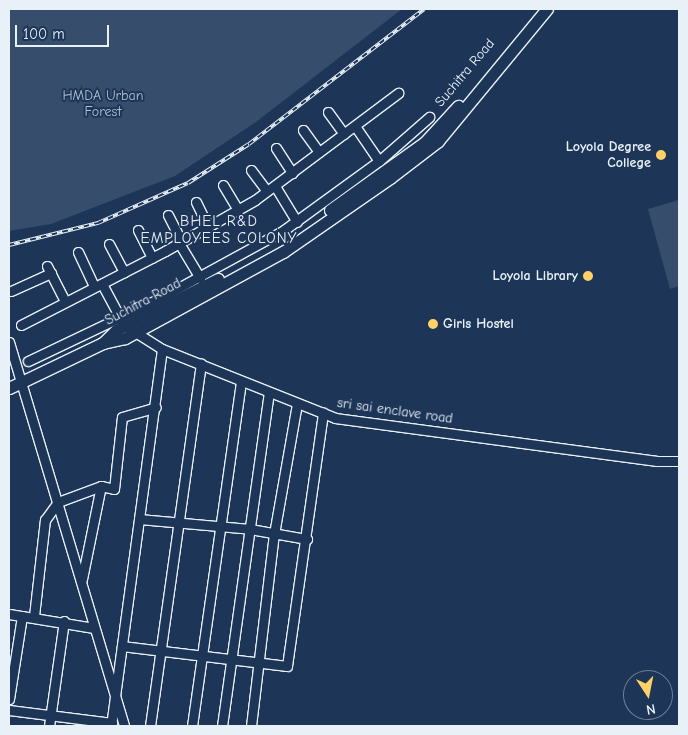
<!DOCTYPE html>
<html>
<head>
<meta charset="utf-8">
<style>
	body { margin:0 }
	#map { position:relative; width:688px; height:735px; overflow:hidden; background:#1d3557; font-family:"Comic Neue",sans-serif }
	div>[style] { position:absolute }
	.green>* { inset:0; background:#374d6c }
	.roads { filter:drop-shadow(1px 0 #e8f1f8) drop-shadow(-1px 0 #e8f1f8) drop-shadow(0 1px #e8f1f8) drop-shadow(0 -1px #e8f1f8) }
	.minor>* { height:9px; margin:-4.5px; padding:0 4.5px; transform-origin:4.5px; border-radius:4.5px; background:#1d3557 }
	.major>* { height:11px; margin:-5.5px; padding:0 5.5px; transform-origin:5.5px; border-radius:5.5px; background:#1d3557 }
	.rail>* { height:4px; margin-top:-2px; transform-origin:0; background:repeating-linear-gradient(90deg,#1d3557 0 5.5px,#e8f1f8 0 11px); box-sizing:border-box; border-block:1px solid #e8f1f8 }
	.dots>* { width:14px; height:14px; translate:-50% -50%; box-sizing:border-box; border:2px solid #1d3557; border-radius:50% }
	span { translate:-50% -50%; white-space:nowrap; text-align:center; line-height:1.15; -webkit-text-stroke:4px #1d3557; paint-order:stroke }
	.street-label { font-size:14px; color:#e8f1f8 }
	.park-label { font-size:14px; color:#b3c0ce }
	.poi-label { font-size:14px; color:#e8f1f8; font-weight:700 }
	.right { translate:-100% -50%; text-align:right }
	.left { translate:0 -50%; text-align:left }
	.neighbourhood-label { font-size:15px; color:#e8f1f8; letter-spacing:1px }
	.frame { position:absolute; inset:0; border:10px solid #e8f1f8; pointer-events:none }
	.north { position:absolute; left:623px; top:670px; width:50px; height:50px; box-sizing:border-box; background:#1d3557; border:1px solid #6e8097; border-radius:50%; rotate:169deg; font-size:14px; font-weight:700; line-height:20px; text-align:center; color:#e8f1f8 }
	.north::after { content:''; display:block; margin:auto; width:18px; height:22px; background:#ffd166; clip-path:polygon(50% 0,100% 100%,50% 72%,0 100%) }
	.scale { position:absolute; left:15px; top:25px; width:94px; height:22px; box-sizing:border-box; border:2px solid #e8f1f8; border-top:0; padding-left:6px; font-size:15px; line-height:18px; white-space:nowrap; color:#e8f1f8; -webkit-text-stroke:4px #1d3557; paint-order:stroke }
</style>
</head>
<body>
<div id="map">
	<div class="green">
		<div style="clip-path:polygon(9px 9px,402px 9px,256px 122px,175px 176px,51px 224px,9px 231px)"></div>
		<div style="clip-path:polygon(679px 200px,679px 286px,670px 289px,648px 209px)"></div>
	</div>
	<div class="roads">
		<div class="minor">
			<div style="left:328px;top:112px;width:27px;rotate:54deg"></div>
			<div style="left:355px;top:126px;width:42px;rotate:55.6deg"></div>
			<div style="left:303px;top:130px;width:27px;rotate:54deg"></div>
			<div style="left:276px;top:148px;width:30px;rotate:57deg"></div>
			<div style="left:251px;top:170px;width:26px;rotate:53deg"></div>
			<div style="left:223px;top:185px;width:29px;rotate:59deg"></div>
			<div style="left:275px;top:186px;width:42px;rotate:58.6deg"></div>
			<div style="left:196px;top:202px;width:28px;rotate:64deg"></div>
			<div style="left:168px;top:215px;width:30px;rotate:63deg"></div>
			<div style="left:138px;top:230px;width:31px;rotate:63deg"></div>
			<div style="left:179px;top:243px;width:41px;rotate:59deg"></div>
			<div style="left:109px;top:244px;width:32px;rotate:62deg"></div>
			<div style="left:78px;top:252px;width:38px;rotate:65deg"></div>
			<div style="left:47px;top:266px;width:39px;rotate:63deg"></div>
			<div style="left:102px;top:284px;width:47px;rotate:61.8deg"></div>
			<div style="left:124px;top:325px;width:45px;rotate:32.3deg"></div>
			<div style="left:162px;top:349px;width:186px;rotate:21.7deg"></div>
			<div style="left:335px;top:418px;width:325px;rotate:7.6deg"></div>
			<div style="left:657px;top:461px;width:22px"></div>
			<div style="left:11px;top:291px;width:44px;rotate:-24.2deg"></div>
			<div style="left:21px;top:325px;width:162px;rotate:-27.2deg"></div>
			<div style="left:165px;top:251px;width:103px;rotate:-29.5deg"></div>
			<div style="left:255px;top:200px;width:179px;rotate:-36.8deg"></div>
			<div style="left:9px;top:342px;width:401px;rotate:73.3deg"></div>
			<div style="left:28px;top:361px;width:146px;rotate:-25.5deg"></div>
			<div style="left:160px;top:298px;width:141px;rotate:-28.7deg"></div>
			<div style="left:284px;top:230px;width:117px;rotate:-36deg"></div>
			<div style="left:379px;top:161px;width:67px;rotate:-41.3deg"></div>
			<div style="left:139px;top:519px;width:111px;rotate:5.1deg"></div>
			<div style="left:250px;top:529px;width:58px;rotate:10deg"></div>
			<div style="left:82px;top:579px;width:95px;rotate:-78.5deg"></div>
			<div style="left:9px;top:614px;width:86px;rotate:9.4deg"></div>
			<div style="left:34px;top:616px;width:97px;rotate:-83.5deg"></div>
			<div style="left:45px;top:520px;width:22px;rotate:-54deg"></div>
			<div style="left:58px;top:502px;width:46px;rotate:-20.4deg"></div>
			<div style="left:101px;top:486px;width:13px;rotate:13deg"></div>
			<div style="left:114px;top:489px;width:72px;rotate:-83.7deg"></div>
			<div style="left:122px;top:417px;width:35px;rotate:-16deg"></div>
			<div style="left:122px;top:646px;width:166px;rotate:6.9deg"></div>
			<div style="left:287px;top:666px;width:256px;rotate:-81.9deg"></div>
			<div style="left:9px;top:699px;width:84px;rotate:-81.1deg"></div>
			<div style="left:9px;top:710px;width:104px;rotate:7.2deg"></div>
			<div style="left:49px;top:726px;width:106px;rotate:-81.9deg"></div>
			<div style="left:111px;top:726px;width:380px;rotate:-82.3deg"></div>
			<div style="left:150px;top:726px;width:366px;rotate:-82deg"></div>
			<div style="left:192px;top:726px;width:348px;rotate:-81.9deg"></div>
			<div style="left:222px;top:726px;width:337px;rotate:-82deg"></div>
			<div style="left:251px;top:726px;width:193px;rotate:-83.2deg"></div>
			<div style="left:274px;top:534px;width:133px;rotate:-80deg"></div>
		</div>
		<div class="major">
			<div style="left:330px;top:210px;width:117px;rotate:-35.6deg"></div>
			<div style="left:425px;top:142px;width:49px;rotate:-47.5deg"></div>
			<div style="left:103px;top:343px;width:18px;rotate:-45deg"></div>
			<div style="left:116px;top:330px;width:114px;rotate:-26.6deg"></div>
			<div style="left:9px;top:388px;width:104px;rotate:-25.6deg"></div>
			<div style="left:103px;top:343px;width:23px;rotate:-13deg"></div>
			<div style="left:125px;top:338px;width:180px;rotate:-28.6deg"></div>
			<div style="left:283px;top:252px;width:130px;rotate:-34.7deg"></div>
			<div style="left:390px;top:178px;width:61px;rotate:-37.6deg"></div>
			<div style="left:438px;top:141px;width:171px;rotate:-50.5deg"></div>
		</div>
	</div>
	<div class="rail">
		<div style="left:9px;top:245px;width:92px;rotate:-13.9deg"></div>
		<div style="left:98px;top:223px;width:98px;rotate:-24deg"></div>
		<div style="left:188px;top:183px;width:72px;rotate:-32.6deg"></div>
		<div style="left:249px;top:144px;width:221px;rotate:-37.6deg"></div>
	</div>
	<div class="dots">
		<div style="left:661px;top:155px;background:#ffd166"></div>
		<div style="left:588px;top:276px;background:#ffd166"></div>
		<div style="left:433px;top:324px;background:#ffd166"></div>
	</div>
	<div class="street-label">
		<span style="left:465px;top:73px;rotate:-50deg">Suchitra Road</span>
		<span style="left:143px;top:302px;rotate:-28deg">Suchitra Road</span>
		<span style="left:395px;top:411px;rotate:8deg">sri sai enclave road</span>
	</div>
	<div class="park-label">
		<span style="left:103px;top:104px">HMDA Urban<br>Forest</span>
	</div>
	<div class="poi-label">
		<span class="right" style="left:651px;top:155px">Loyola Degree<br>College</span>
		<span class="right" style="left:578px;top:276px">Loyola Library</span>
		<span class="left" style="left:443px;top:324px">Girls Hostel</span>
	</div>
	<div class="neighbourhood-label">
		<span style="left:219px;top:230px">BHEL R&amp;D<br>EMPLOYEES COLONY</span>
	</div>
	<div class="frame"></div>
	<div class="north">N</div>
	<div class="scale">100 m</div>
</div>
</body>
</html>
